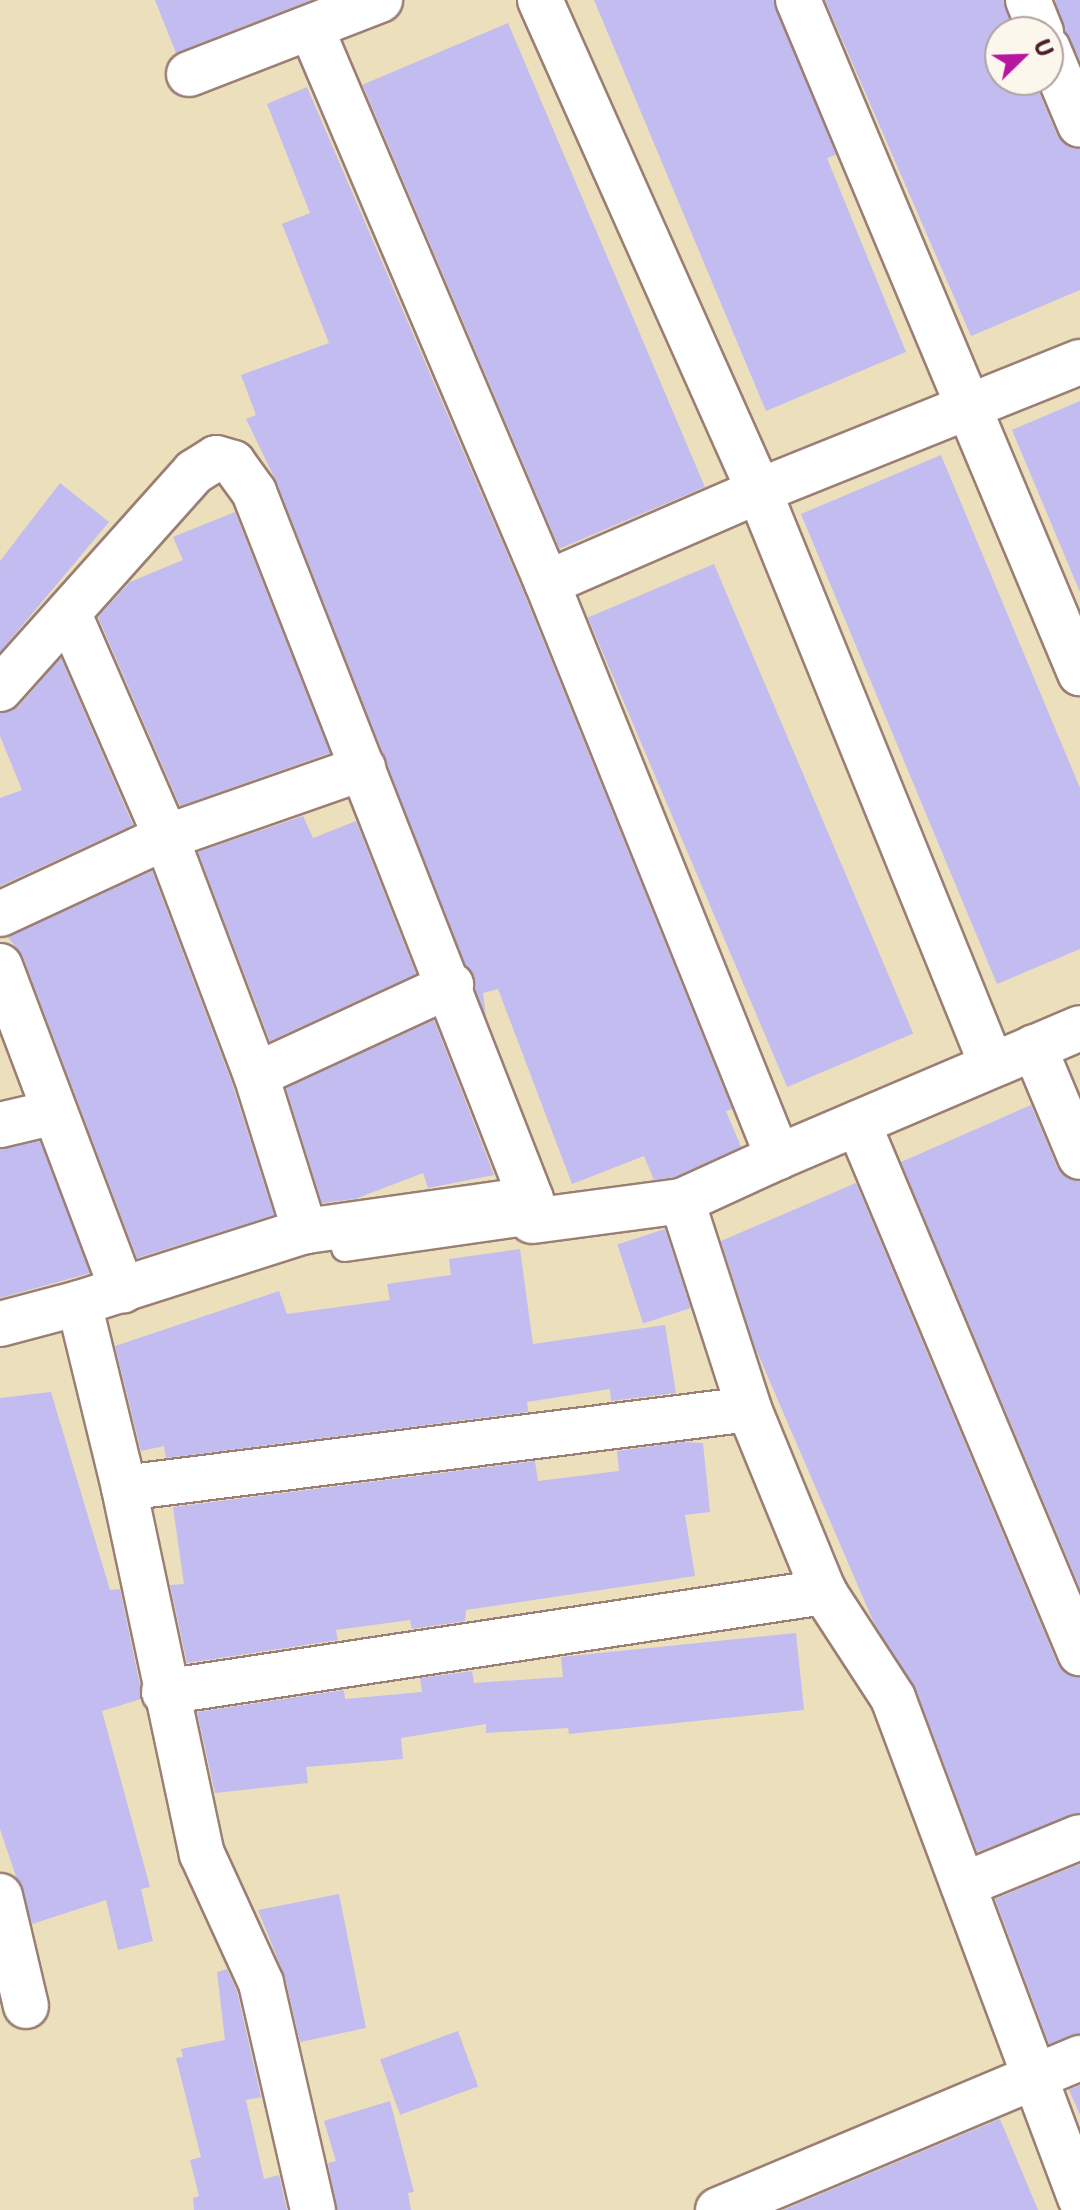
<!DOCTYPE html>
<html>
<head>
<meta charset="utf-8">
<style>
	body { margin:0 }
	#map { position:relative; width:1080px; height:2210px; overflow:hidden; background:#ecdfbc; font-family:"Playpen Sans",sans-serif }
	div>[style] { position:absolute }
	.building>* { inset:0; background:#c2bcf0; transform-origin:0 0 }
	.roads { filter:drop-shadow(2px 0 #9b7f74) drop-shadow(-2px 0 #9b7f74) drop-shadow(0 2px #9b7f74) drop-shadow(0 -2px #9b7f74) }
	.lane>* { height:26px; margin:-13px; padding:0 13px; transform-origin:13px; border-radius:13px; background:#fff }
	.street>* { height:44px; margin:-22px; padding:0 22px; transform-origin:22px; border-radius:22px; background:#fff }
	span { translate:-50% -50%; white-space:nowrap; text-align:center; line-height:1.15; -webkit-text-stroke:7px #fbf7ec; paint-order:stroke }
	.north { position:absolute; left:984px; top:16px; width:80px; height:80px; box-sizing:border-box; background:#fbf7ec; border:2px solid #b4a19f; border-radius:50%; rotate:67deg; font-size:22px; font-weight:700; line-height:32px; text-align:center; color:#4a1f2b }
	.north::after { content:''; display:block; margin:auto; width:28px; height:36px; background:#b5179e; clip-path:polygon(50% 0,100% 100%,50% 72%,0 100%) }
</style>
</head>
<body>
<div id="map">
	<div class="building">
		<div style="clip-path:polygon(155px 0,311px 0,176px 53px)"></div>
		<div style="clip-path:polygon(594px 0,774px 0,836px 155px,827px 158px,906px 352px,766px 411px)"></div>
		<div style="clip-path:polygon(825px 0,1004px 0,1014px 32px,1000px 32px,1000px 80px,1034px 80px,1057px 135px,1066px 145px,1080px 149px,1080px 290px,971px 336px)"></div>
		<div style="clip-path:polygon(1055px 0,1080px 0,1080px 61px,1065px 32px)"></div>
		<div style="left:508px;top:23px;width:504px;height:158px;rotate:67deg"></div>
		<div style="clip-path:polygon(307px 87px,524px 593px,732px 1109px,726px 1111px,741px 1147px,675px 1177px,654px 1180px,644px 1156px,572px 1184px,498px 989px,483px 993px,486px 1017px,277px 483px,246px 419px,256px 415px,241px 375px,329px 343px,282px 224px,310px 213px,267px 104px)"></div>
		<div style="clip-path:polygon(1080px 401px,1080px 592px,1012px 430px)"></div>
		<div style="clip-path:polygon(941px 455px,1080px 788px,1080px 949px,997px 984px,801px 514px)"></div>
		<div style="clip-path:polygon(60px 483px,109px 522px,0 652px,0 561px)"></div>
		<div style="clip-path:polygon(235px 512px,330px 753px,180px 806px,98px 617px,130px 582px,183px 560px,173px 537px)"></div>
		<div style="left:714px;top:564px;width:510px;height:137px;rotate:67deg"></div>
		<div style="clip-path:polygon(61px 658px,133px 825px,0 886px,0 798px,22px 790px,0 736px,0 713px,19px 706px)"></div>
		<div style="clip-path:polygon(303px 816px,313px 838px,356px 821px,416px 974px,270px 1041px,198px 852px)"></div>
		<div style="clip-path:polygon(152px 871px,232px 1083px,274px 1215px,137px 1258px,23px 957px,8px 937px)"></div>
		<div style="clip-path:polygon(434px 1020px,494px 1175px,428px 1188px,423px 1173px,355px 1199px,322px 1203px,286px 1088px)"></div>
		<div style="clip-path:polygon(1031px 1105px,1057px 1167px,1066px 1177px,1080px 1181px,1080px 1588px,901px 1162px)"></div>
		<div style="clip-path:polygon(40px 1141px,90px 1273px,0 1298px,0 1149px)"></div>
		<div style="clip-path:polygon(856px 1183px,1057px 1663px,1066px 1673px,1080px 1677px,1080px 1813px,977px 1852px,916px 1689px,874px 1623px,755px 1347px,721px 1241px)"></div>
		<div style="left:665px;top:1229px;width:83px;height:50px;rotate:72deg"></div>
		<div style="clip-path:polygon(520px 1249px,533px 1344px,665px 1325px,676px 1393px,611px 1401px,610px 1389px,527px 1402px,528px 1412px,166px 1458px,164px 1446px,141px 1451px,115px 1346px,279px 1291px,287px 1314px,390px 1300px,387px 1284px,451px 1275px,449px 1259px)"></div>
		<div style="clip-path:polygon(51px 1392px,110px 1590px,120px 1589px,140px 1685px,141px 1699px,102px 1711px,150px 1887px,141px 1889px,153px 1941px,118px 1950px,106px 1900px,32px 1924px,0 1829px,0 1398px)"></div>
		<div style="clip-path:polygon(683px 1442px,703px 1443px,710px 1512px,685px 1515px,695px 1576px,466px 1610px,465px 1621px,412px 1629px,410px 1620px,336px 1630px,338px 1640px,187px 1663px,170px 1585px,184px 1584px,173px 1507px,535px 1461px,538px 1481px,619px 1471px,617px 1451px)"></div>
		<div style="clip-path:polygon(796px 1633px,804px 1710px,569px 1734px,568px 1728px,486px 1733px,486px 1724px,401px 1738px,403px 1759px,306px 1767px,308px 1783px,215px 1793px,197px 1712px,344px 1690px,345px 1699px,422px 1692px,420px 1678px,472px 1671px,474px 1683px,563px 1677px,561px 1657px)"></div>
		<div style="clip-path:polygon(1080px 1864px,1080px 2034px,1049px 2044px,995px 1899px)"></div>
		<div style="clip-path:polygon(339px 1894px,366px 2028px,300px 2042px,285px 1977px,258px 1910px)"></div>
		<div style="clip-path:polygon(227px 1969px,237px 1991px,261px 2097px,246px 2100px,264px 2179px,279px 2175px,287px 2210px,194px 2210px,193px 2198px,199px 2196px,190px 2160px,201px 2157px,176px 2058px,183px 2057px,181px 2049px,225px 2040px,217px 1972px)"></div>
		<div style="left:458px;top:2031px;width:59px;height:83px;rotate:70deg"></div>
		<div style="clip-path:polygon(1080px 2085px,1080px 2115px,1069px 2090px)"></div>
		<div style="clip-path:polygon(390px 2101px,414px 2192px,408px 2193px,411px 2210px,337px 2210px,328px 2163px,336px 2161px,324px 2121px)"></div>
		<div style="clip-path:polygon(1000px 2119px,1038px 2210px,783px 2210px)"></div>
	</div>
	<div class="roads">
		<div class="lane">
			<div style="left:345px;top:1248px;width:189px;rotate:-8.2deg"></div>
			<div style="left:532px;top:1221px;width:14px;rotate:-94deg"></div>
		</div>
		<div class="street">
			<div style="left:540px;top:0;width:538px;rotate:65.96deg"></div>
			<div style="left:759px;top:491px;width:617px;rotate:67.92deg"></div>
			<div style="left:798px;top:0;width:730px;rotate:67.27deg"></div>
			<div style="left:1028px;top:0;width:35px;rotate:68deg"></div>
			<div style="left:312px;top:30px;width:601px;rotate:66.98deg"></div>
			<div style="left:547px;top:583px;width:619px;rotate:68.08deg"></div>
			<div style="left:778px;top:1157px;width:106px;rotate:155.4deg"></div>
			<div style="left:682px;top:1201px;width:219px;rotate:72.1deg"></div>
			<div style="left:749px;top:1409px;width:198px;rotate:67.7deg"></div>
			<div style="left:824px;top:1592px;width:126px;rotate:56.9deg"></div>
			<div style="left:893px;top:1698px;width:534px;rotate:69.49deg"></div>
			<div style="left:1048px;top:49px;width:82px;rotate:67.2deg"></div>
			<div style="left:189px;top:74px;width:205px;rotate:-21.2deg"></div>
			<div style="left:547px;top:583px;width:231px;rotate:-23.5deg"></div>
			<div style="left:759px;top:491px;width:346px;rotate:-21.9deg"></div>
			<div style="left:69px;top:614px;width:243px;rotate:66.5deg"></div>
			<div style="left:166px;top:837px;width:254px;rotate:69.3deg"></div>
			<div style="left:256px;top:1075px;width:164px;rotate:72.6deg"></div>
			<div style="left:0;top:689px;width:291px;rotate:-48.2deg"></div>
			<div style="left:194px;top:472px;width:26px;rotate:-32deg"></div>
			<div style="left:216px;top:458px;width:18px;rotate:16deg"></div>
			<div style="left:233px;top:463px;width:36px;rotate:54deg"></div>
			<div style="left:254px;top:492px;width:759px;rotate:68.6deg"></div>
			<div style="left:531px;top:1199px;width:228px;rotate:171.9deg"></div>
			<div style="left:305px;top:1231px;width:237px;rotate:162.3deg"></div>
			<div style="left:0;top:914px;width:183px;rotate:-24.9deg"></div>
			<div style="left:166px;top:837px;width:209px;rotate:-19.3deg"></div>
			<div style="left:0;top:966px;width:347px;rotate:69.3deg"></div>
			<div style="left:1034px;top:1047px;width:119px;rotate:67.3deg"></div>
			<div style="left:256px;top:1075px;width:215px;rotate:-24.8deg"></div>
			<div style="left:858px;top:1123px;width:575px;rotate:67.27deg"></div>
			<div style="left:0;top:1125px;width:52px;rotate:-13.2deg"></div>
			<div style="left:778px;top:1157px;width:328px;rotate:-23.1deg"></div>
			<div style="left:532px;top:1221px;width:151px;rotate:-7.6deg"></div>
			<div style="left:0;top:1324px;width:82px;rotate:-14.9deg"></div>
			<div style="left:79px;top:1303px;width:190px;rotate:76.3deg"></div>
			<div style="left:124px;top:1488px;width:374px;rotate:78deg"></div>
			<div style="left:202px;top:1854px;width:142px;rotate:65.4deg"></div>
			<div style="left:261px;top:1983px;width:233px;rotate:77.1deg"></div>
			<div style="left:124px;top:1488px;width:630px;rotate:-7.2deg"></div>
			<div style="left:164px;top:1692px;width:668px;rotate:-8.62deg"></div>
			<div style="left:963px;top:1885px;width:126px;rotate:-22.3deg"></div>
			<div style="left:0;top:1896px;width:113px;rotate:76.7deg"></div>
			<div style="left:718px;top:2210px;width:393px;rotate:-22.8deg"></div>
		</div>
	</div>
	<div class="north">U</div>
</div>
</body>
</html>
